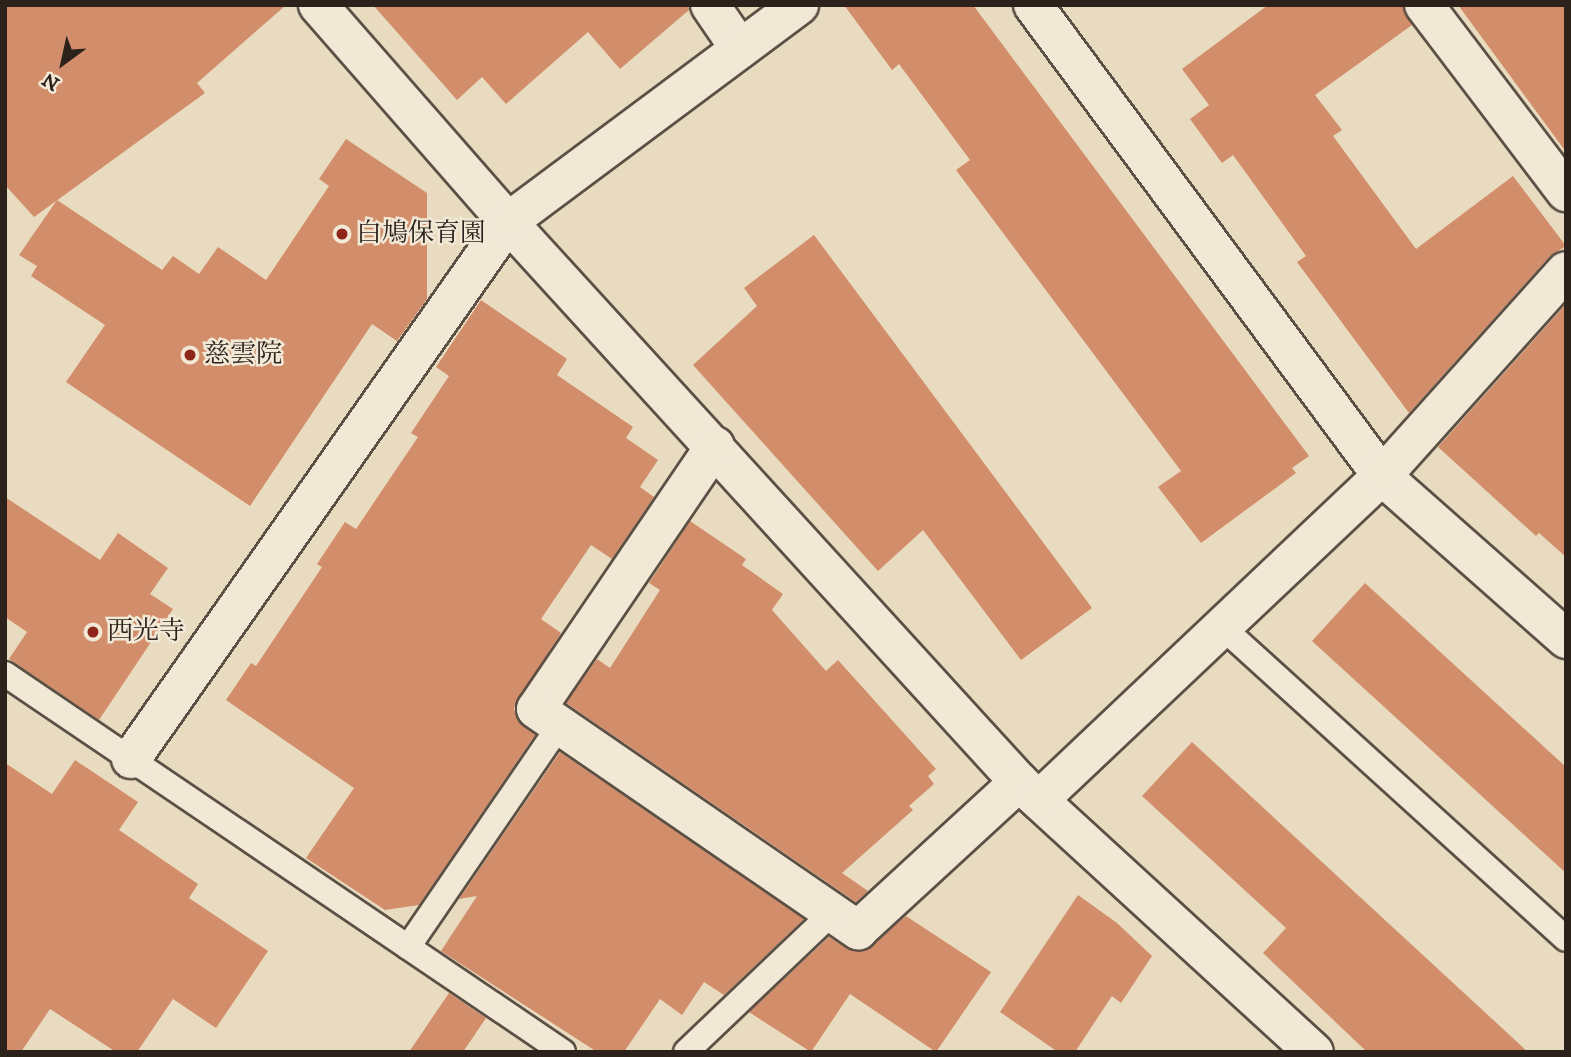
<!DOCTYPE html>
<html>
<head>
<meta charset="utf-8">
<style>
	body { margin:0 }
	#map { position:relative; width:1571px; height:1057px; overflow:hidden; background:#e9dbc0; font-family:"IM FELL DW Pica","Noto Serif JP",serif }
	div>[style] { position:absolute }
	.building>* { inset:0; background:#d28d6a }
	.roads { filter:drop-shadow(2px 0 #5c5045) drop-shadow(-2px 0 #5c5045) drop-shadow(0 2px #5c5045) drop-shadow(0 -2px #5c5045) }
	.service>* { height:24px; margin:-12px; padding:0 12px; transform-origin:12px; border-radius:12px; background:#f1e8d6 }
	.minor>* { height:38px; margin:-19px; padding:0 19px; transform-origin:19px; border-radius:19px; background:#f1e8d6 }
	.dots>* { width:19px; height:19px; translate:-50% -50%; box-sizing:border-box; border:4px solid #f1e8d6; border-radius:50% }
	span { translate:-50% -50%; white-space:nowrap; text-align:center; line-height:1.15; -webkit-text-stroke:5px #f1e8d6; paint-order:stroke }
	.poi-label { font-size:26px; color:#2d211c }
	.left { translate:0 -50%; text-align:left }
	.frame { position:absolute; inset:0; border:7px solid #2d211c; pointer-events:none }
	.north { position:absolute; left:28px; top:28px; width:70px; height:70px; -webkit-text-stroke:5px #f1e8d6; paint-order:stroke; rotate:213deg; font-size:19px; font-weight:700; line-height:28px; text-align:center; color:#2d211c }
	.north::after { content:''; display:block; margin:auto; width:24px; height:32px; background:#2d211c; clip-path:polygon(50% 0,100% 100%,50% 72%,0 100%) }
</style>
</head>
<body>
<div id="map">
	<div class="building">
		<div style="clip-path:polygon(5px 5px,286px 5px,197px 83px,205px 93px,34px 217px,5px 185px)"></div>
		<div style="clip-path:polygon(373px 5px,688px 5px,689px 10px,620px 69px,588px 32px,506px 104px,482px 77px,457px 100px)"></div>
		<div style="clip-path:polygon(844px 5px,973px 5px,1309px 456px,1292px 468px,1296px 473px,1201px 543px,1158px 487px,1181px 471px,956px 170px,970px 160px,899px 64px,892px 70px)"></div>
		<div style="clip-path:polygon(1268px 5px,1403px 5px,1412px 25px,1315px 95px,1342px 130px,1333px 136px,1416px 249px,1513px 176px,1566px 246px,1550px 256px,1409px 413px,1297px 262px,1306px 256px,1233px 155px,1222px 163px,1190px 119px,1209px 105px,1182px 69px)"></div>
		<div style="clip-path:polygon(1458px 5px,1566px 5px,1566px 152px)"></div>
		<div style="clip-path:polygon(346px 139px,427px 193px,427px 299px,397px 341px,372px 324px,250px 506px,66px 382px,105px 325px,31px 276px,37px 266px,19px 255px,57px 200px,162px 270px,173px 256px,199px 274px,218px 247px,266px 280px,329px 186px,319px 179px)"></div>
		<div style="clip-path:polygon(814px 235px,1092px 608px,1021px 660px,923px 530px,878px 571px,693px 365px,757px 306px,744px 288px)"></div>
		<div style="clip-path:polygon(481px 300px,567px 359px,557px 375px,633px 427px,626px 438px,658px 460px,640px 487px,654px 497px,612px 559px,591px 545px,541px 619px,561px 633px,514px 708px,517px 719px,535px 735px,419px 905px,385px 910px,306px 858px,354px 788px,226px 700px,251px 663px,256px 666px,322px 567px,317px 564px,345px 522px,356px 529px,418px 437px,411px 433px,449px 376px,436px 367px)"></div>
		<div style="clip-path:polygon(1566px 304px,1566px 557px,1539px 533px,1536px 536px,1438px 447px)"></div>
		<div style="clip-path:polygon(5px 497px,100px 560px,118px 533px,168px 568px,150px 594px,173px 609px,99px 720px,9px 659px,27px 632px,5px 617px)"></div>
		<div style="clip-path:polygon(690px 521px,746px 559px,742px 565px,783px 594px,772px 610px,826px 671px,838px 660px,936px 769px,928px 776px,934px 784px,909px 806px,913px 810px,842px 873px,868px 891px,856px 902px,566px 703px,597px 659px,610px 668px,660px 590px,649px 583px)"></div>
		<div style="clip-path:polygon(1365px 583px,1566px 767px,1566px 873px,1312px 641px)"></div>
		<div style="clip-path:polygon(1192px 742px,1528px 1052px,1367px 1052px,1263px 953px,1286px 928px,1142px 796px)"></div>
		<div style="clip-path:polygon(560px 752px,804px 919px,724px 995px,704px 982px,682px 1015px,660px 999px,624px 1052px,597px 1052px,441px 951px,477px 896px,459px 899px)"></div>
		<div style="clip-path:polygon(75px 760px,138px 802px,119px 830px,198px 884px,189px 898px,268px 951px,216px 1028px,173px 999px,137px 1052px,116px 1052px,50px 1009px,21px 1052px,5px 1052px,5px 763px,52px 794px)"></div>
		<div style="clip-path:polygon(1078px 895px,1117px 923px,1152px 956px,1121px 1003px,1112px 996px,1075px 1052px,1058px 1052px,1000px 1012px)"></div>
		<div style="clip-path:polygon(906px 916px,991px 972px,936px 1052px,850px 994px,811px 1052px,749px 1012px,829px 937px,846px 948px,864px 951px)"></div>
		<div style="clip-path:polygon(449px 993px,486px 1018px,463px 1052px,409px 1052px)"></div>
	</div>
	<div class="roads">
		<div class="service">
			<div style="left:1222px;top:627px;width:464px;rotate:42.2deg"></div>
			<div style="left:5px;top:674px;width:674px;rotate:34.11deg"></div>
			<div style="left:408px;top:947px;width:269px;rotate:-55.6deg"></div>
			<div style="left:686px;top:1052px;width:203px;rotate:-43.6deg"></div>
		</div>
		<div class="minor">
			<div style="left:318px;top:5px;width:288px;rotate:48.8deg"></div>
			<div style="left:508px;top:222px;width:758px;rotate:47.62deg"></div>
			<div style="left:1019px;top:782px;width:400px;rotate:42.5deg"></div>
			<div style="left:710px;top:5px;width:53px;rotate:55.7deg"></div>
			<div style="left:1033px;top:5px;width:586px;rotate:53.46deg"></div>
			<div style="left:1382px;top:476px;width:246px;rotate:41.5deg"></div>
			<div style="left:1424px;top:5px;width:235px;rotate:52.8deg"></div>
			<div style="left:715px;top:446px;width:318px;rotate:124.2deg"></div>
			<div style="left:536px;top:709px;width:391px;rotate:34.5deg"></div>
			<div style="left:858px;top:930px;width:219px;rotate:-42.6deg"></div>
			<div style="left:131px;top:759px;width:656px;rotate:-54.93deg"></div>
			<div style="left:508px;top:222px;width:363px;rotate:-36.7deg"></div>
			<div style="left:1039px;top:800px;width:472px;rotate:-43.4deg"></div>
			<div style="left:1382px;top:476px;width:275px;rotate:-48.1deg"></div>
		</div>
	</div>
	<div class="dots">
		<div style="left:342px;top:234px;background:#8f2418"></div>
		<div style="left:190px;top:355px;background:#8f2418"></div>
		<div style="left:93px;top:632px;background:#8f2418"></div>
	</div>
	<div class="poi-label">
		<span class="left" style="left:356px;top:234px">白鳩保育園</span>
		<span class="left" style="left:204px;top:355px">慈雲院</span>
		<span class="left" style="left:107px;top:632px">西光寺</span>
	</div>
	<div class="frame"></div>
	<div class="north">N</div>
</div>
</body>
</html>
